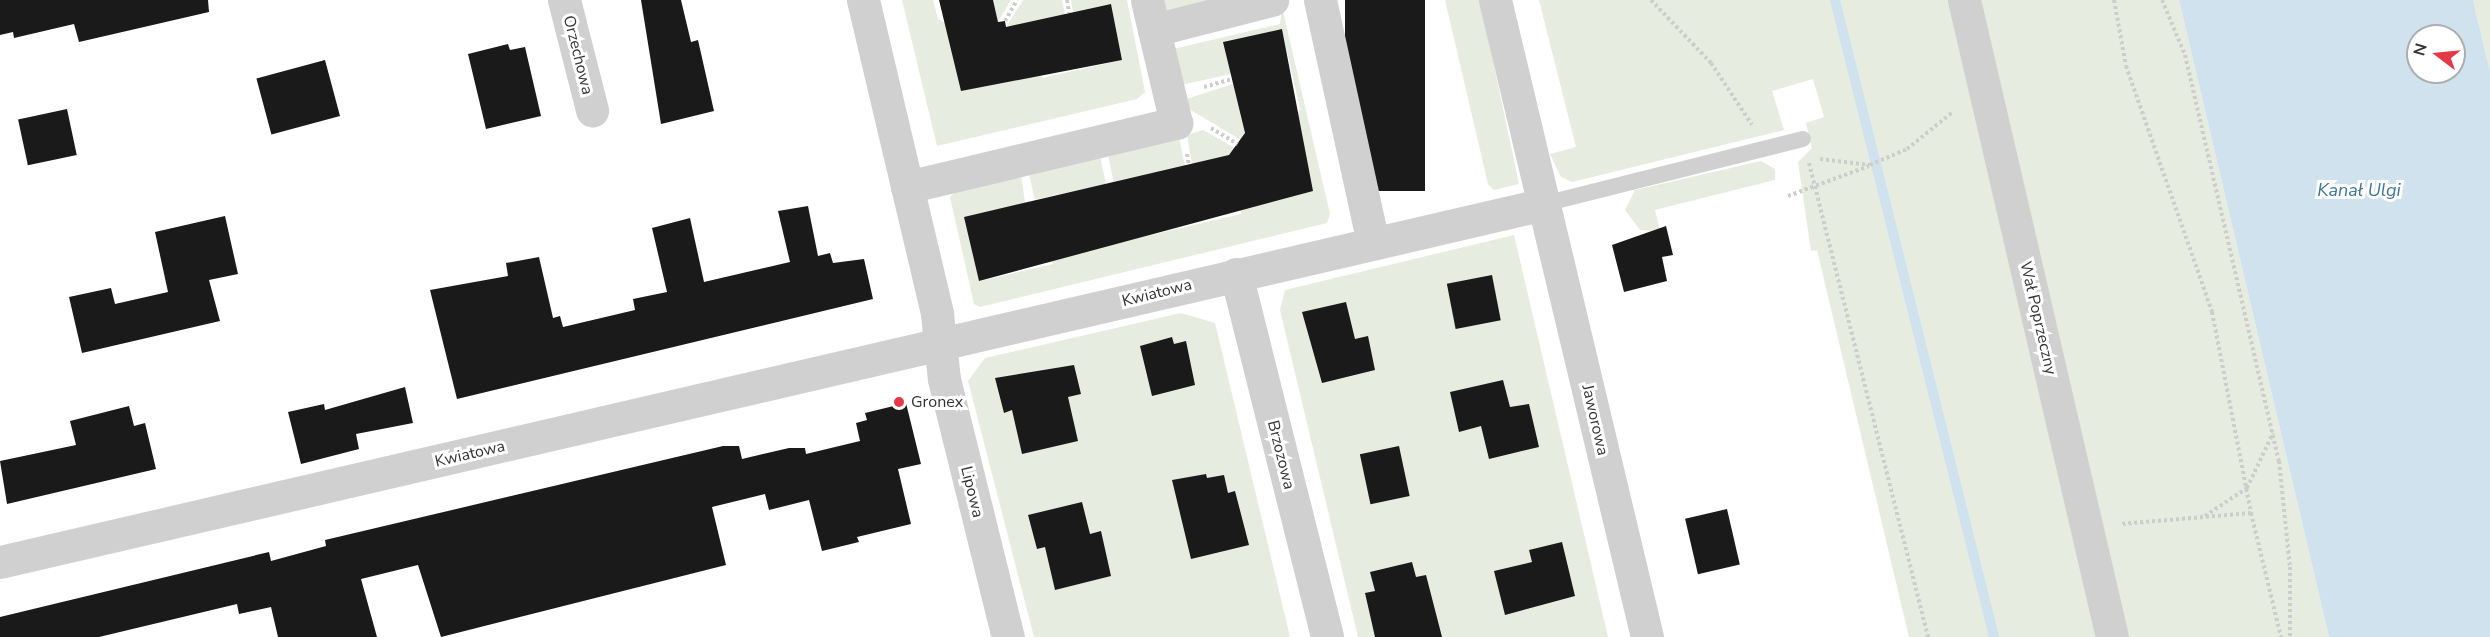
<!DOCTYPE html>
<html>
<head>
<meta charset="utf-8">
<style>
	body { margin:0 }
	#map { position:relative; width:2490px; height:637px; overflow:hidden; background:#fff; font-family:"Nunito Sans",sans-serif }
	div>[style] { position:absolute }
	.green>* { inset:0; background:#e6ecdf; transform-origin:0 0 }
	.water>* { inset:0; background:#cfe2ee }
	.stream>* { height:10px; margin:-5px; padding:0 5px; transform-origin:5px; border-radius:5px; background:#cfe2ee }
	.building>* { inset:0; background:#1a1a1a; transform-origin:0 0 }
	.path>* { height:4px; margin-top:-2px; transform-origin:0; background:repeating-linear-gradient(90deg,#cdcdcd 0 3px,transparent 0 6px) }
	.service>* { height:16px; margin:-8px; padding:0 8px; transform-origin:8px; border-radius:8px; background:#d0d0d0 }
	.minor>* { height:33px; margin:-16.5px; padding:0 16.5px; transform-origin:16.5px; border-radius:16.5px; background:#d0d0d0 }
	.dots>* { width:16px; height:16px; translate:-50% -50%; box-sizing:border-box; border:3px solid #fff; border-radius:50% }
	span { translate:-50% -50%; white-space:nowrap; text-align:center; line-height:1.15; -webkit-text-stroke:6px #fff; paint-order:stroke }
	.street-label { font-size:16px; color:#333 }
	.poi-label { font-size:16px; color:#333 }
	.left { translate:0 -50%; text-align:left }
	.water-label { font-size:18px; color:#3f7597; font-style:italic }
	.north { position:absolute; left:2406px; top:24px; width:60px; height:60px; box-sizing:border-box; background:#fff; border:2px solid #adadad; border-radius:50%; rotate:286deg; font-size:16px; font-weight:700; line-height:24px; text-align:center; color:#333 }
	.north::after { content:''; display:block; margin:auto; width:21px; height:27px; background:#e63946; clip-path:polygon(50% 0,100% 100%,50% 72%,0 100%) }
</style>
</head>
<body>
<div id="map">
	<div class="green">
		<div style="clip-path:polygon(902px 0,933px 0,938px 19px,1040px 72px,1042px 78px,1122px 60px,1111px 4px,1073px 12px,1071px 0,1127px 0,1145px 92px,1137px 99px,937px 146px)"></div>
		<div style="clip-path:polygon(993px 0,1011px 0,998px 22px)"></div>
		<div style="clip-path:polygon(1023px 0,1062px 0,1065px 14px,1006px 27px)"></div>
		<div style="clip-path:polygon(1158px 0,1241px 0,1171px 17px)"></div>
		<div style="clip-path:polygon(1445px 0,1480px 0,1519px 184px,1494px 190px,1488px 184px)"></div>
		<div style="clip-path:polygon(1539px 0,2179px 0,2329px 637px,1909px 637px,1817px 250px,1811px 251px,1798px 162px,1812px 148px,1806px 123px,1824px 117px,1813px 79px,1772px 91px,1784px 130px,1572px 182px,1561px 177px,1550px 154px,1576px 147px)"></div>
		<div style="clip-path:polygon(2473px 0,2490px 0,2490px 72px)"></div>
		<div style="clip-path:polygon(1282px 7px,1330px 214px,1327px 223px,980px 307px,974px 304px,950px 197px,956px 191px,1021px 174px,1025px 203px,965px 218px,980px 281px,1053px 264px,1052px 258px,1241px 214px,1240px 207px,1300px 109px,1282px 30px,1224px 41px,1231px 74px,1177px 86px,1169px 50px,1280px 24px)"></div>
		<div style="clip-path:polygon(1233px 84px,1246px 139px,1241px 140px,1184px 106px,1183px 100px)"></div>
		<div style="clip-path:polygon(1203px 130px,1235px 148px,1237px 154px,1192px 164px,1187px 135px)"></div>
		<div style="left:1179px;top:138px;width:29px;height:73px;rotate:78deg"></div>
		<div style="left:1100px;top:156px;width:29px;height:73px;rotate:78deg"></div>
		<div style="clip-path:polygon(1761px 161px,1775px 169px,1775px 180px,1655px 210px,1660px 231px,1640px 230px,1625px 210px,1635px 190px)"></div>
		<div style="clip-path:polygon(1514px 235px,1608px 637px,1358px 637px,1280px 310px,1285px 290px)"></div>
		<div style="clip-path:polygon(1181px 313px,1215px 323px,1290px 637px,1034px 637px,968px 381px,985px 358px)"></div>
	</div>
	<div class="water">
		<div style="clip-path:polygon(evenodd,2179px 0,2473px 0,2490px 72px,2490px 637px,2329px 637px,2179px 0,2418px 36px,2454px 36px,2454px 72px,2418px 72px,2418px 36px)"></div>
	</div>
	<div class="stream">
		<div style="left:1835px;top:0;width:657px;rotate:75.98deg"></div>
	</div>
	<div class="building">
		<div style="clip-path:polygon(0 0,208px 0,209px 12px,79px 42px,74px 24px,14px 38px,13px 32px,0 35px)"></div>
		<div style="clip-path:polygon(641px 0,681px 0,691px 42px,698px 40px,714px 111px,661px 124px)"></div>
		<div style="clip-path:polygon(939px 0,993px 0,998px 22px,1005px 21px,1006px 27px,1111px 4px,1122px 60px,961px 91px)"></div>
		<div style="left:1345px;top:0;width:80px;height:191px"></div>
		<div style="clip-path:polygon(1282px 29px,1313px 191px,979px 281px,964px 217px,1229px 155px,1245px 133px,1223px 42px)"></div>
		<div style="clip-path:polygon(508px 44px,510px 50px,525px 47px,541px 116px,486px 129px,468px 54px)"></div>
		<div style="left:325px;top:60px;width:58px;height:71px;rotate:75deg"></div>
		<div style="left:67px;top:109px;width:47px;height:50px;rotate:78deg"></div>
		<div style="clip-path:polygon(808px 206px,818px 256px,830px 253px,833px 263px,864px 259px,873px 299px,457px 399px,430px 290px,508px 276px,506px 263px,539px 257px,553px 318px,560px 316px,563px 327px,635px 310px,633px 299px,667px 292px,652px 228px,690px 218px,704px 282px,790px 262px,778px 211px)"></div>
		<div style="clip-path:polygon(225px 216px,238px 274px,209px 280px,220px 321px,82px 353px,69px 297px,111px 288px,115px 304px,168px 292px,155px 232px)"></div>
		<div style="clip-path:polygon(1666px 226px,1673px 255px,1662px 257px,1667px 281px,1624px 292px,1612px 245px)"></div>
		<div style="left:1492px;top:275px;width:46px;height:46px;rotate:79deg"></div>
		<div style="clip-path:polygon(1346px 302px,1355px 339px,1368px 336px,1375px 370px,1322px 383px,1302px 312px)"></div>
		<div style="clip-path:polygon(1172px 337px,1174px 344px,1186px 341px,1195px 385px,1152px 396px,1140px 346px)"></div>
		<div style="clip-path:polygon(1074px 365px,1081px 394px,1068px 397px,1078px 441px,1022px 454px,1012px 410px,1004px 413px,995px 378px)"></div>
		<div style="clip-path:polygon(1503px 380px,1510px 407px,1529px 404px,1539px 447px,1489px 459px,1481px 426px,1459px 432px,1450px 392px)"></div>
		<div style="clip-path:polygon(405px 387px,413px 423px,356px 434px,359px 449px,301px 464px,288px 412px,324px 404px,325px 410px)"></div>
		<div style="clip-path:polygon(906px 403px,921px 464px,898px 469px,911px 524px,857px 537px,859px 542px,822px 551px,809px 500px,769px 510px,765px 494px,712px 507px,726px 565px,441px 637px,418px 565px,361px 579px,377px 637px,278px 637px,271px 607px,239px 614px,237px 604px,99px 637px,0 637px,0 617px,269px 552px,271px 561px,326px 546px,325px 540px,723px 446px,739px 446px,742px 459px,789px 448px,805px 448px,806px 454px,860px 441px,856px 423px,867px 420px,865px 413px)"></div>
		<div style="clip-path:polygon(129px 406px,134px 426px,145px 423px,156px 469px,7px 504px,0 461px,76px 445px,70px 421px)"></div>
		<div style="left:1399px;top:446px;width:51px;height:40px;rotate:78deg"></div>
		<div style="clip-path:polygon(1206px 474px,1207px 478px,1224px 475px,1228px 493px,1235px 491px,1249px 545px,1191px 559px,1172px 480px)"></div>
		<div style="clip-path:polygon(1082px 502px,1090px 534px,1101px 531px,1111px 576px,1055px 590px,1045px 547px,1037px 549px,1028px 515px)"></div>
		<div style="left:1727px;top:509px;width:57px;height:43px;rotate:77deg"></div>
		<div style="clip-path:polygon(1562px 542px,1575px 596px,1505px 615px,1494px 571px,1532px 562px,1529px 550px)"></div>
		<div style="clip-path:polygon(1412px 562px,1416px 577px,1426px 575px,1442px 637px,1375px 637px,1365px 593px,1375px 591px,1370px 572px)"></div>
	</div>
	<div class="path">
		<div style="left:1067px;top:0;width:13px;rotate:81deg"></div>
		<div style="left:1651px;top:0;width:87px;rotate:46.4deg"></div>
		<div style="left:1711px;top:63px;width:74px;rotate:56.5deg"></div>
		<div style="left:2114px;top:0;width:67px;rotate:79.7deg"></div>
		<div style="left:2126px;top:66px;width:261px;rotate:70.7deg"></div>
		<div style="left:2212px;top:312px;width:205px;rotate:79deg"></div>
		<div style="left:2251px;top:513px;width:131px;rotate:175.2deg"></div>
		<div style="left:2162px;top:0;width:60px;rotate:67.3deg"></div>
		<div style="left:2185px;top:55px;width:417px;rotate:77deg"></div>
		<div style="left:2279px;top:461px;width:107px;rotate:84.1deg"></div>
		<div style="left:2290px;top:567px;width:70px;rotate:90deg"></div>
		<div style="left:1005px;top:21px;width:24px;rotate:-60deg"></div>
		<div style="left:1204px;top:87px;width:29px;rotate:-16deg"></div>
		<div style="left:1211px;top:128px;width:31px;rotate:31deg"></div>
		<div style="left:1187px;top:154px;width:11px;rotate:80deg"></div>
		<div style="left:1820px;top:159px;width:50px;rotate:6.8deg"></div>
		<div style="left:1870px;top:165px;width:40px;rotate:-23.4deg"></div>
		<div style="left:1907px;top:149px;width:60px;rotate:-39deg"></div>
		<div style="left:1809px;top:163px;width:489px;rotate:75.9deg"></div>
		<div style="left:1788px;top:196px;width:86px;rotate:-20.3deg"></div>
		<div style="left:2251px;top:513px;width:128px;rotate:76.4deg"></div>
		<div style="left:2205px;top:516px;width:50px;rotate:-33.7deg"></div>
		<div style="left:2247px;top:488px;width:61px;rotate:-64.7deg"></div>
	</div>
	<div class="service">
		<div style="left:1544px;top:204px;width:267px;rotate:-14.1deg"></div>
	</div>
	<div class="minor">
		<div style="left:564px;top:0;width:114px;rotate:75.7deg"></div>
		<div style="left:863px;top:0;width:323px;rotate:76.7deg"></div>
		<div style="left:937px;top:314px;width:65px;rotate:83.9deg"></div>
		<div style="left:944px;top:379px;width:266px;rotate:76.1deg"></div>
		<div style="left:1320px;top:0;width:249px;rotate:77.7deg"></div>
		<div style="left:1495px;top:0;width:655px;rotate:76.58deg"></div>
		<div style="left:1964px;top:0;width:654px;rotate:76.92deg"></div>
		<div style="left:1154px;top:30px;width:122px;rotate:-14.3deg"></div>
		<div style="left:907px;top:187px;width:277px;rotate:-13.4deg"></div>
		<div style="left:1176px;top:123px;width:126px;rotate:-103.3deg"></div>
		<div style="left:1236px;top:274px;width:374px;rotate:75.9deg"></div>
		<div style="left:0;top:562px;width:1585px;rotate:-13.05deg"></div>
	</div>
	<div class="dots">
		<div style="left:899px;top:402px;background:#e63946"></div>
	</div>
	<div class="street-label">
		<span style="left:578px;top:55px;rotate:76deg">Orzechowa</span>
		<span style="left:1157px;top:293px;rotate:-14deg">Kwiatowa</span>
		<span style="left:2038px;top:318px;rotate:77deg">Wał Poprzeczny</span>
		<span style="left:1595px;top:420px;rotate:77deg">Jaworowa</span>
		<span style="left:470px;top:454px;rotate:-13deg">Kwiatowa</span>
		<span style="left:1281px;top:455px;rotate:76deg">Brzozowa</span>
		<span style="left:972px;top:492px;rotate:76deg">Lipowa</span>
	</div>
	<div class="poi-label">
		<span class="left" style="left:911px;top:402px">Gronex</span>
	</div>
	<div class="water-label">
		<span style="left:2359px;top:190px">Kanał Ulgi</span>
	</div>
	<div class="north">N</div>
</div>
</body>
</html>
